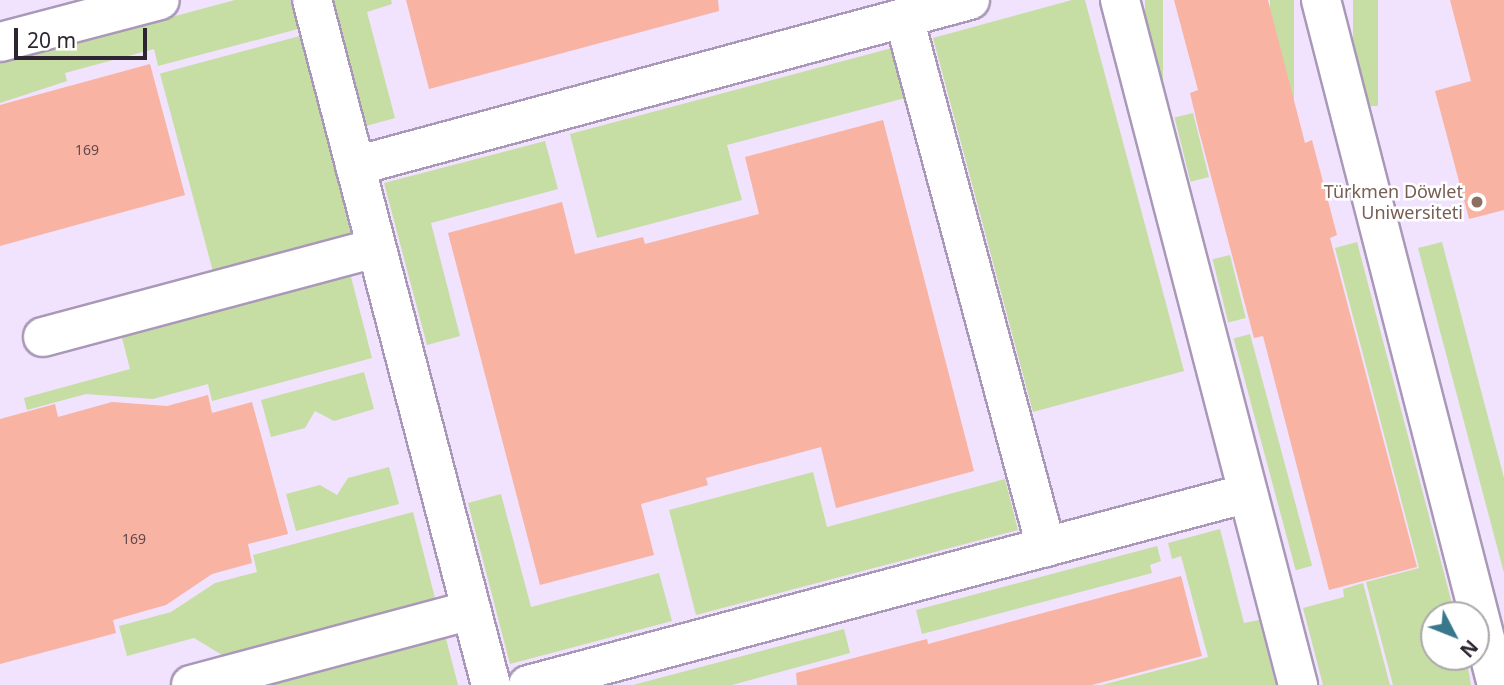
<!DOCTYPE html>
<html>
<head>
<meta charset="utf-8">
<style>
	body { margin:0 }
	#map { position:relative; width:1504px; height:685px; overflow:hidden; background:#f1e2fd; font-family:"Noto Sans",sans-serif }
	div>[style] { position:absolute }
	.green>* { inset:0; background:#c6dea3; transform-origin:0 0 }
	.building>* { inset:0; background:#f8b3a2 }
	.roads { filter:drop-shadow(2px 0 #a998b7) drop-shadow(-2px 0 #a998b7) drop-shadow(0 2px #a998b7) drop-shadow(0 -2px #a998b7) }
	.minor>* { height:38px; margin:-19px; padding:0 19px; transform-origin:19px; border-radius:19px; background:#fff }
	.dots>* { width:19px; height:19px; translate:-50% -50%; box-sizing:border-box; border:4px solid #fff; border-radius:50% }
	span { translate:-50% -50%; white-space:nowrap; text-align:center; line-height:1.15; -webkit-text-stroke:5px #fff; paint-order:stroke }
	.number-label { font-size:14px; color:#60494e }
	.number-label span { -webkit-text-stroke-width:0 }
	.education-label { font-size:18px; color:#785e54 }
	.right { translate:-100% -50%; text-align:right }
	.north { position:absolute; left:1420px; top:601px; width:70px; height:70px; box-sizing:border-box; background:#fff; border:2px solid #aba8ad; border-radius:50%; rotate:132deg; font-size:19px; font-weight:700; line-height:28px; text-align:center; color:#2d2632 }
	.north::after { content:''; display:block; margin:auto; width:24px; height:32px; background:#39778d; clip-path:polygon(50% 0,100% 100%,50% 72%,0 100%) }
	.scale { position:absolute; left:14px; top:28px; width:133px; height:32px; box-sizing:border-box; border:4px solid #2d2632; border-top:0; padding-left:9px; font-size:21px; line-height:24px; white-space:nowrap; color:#2d2632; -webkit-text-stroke:5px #fff; paint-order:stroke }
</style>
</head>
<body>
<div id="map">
	<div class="green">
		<div style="clip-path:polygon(235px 0,290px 0,298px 29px,158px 66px,154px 49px,65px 73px,67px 81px,0 103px,0 63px)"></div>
		<div style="clip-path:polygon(333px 0,391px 0,392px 4px,367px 12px,395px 118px,366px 126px)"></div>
		<div style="clip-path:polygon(1072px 0,1085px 0,1184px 371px,1033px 412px,933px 38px)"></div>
		<div style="left:1145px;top:0;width:18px;height:105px"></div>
		<div style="left:1270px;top:0;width:24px;height:137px"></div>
		<div style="left:1353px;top:0;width:25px;height:106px"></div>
		<div style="left:300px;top:36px;width:208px;height:145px;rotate:75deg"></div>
		<div style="clip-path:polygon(892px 48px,905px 98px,727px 145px,742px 200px,597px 238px,570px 134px)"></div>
		<div style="left:1193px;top:113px;width:66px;height:19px;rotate:76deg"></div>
		<div style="clip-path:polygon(545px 141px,558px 189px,431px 223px,460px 336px,427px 345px,384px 183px)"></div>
		<div style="clip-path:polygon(1357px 242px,1455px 615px,1434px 615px,1434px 657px,1466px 657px,1471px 685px,1393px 685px,1366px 582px,1419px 568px,1335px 248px)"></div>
		<div style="clip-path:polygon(1442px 242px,1504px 478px,1504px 573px,1418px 248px)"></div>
		<div style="left:1230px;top:255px;width:65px;height:18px;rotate:76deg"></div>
		<div style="clip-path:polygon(350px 273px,372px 358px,212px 401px,208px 384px,153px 399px,86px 394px,27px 410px,24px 398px,130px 369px,121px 334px)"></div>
		<div style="left:1250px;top:334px;width:240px;height:17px;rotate:75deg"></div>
		<div style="clip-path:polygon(364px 372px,374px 409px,334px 421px,315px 411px,305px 428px,271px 437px,261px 400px)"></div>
		<div style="clip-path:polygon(389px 467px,399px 504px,296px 531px,286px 494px,320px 485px,337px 495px,348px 478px)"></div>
		<div style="clip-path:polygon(813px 472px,827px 527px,1005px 479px,1018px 530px,696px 615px,669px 510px)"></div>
		<div style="clip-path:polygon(501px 494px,531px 607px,659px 573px,672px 621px,510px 664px,468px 503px)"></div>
		<div style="clip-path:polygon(413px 512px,436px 602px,227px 658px,194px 638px,127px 656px,119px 626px,171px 612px,215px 583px,257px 572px,253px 555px)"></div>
		<div style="clip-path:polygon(1220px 529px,1244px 623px,1259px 620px,1276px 685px,1102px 685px,1208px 657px,1181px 556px,1172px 559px,1168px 543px)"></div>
		<div style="clip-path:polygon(1157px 546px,1161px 561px,1150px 565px,1152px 573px,922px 634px,916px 610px)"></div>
		<div style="clip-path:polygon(1363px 583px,1390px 685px,1323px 685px,1303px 608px,1344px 597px,1343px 589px)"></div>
		<div style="clip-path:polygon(844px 629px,850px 653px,732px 685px,633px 685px)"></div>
		<div style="clip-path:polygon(445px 635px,458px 685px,258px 685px)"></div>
	</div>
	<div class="building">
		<div style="clip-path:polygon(406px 0,718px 0,719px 11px,429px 89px)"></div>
		<div style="clip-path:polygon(1174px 0,1268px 0,1305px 143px,1312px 140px,1337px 235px,1330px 238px,1417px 567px,1329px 590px,1263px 336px,1254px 338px,1199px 131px,1190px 93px,1198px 90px)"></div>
		<div style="clip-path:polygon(1450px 0,1504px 0,1504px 210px,1469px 219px,1435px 91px,1471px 81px)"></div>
		<div style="clip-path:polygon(150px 64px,185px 195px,0 246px,0 105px)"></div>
		<div style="clip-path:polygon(883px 120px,974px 471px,836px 508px,821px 447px,706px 478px,708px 485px,641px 504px,654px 555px,540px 585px,448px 233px,562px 202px,575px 254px,643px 237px,645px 244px,759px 214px,745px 157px)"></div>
		<div style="clip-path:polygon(208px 395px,212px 413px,252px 402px,288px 534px,248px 544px,252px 563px,212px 574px,166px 605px,113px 620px,116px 633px,0 664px,0 419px,55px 404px,58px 417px,112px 402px,167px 406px)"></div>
		<div style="clip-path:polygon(1181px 576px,1202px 656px,1092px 685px,797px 685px,796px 673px,927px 639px,928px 644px)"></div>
	</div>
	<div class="roads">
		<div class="minor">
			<div style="left:312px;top:0;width:708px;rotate:75.36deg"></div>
			<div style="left:1120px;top:0;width:708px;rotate:75.43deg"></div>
			<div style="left:1321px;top:0;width:707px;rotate:75.59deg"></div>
			<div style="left:904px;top:18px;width:548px;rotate:74.97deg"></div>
			<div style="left:0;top:42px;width:165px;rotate:-14.7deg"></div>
			<div style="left:355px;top:166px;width:637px;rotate:-15.11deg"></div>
			<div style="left:43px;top:337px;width:345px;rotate:-15deg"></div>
			<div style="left:191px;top:685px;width:290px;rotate:-15deg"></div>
			<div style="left:528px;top:685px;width:745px;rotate:-14.93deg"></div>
		</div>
	</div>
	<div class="dots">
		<div style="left:1477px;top:202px;background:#8d6e63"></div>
	</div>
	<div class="number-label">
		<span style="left:87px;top:150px">169</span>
		<span style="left:134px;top:539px">169</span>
	</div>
	<div class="education-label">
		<span class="right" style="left:1463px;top:202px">Türkmen Döwlet<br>Uniwersiteti</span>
	</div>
	<div class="north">N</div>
	<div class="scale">20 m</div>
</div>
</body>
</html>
